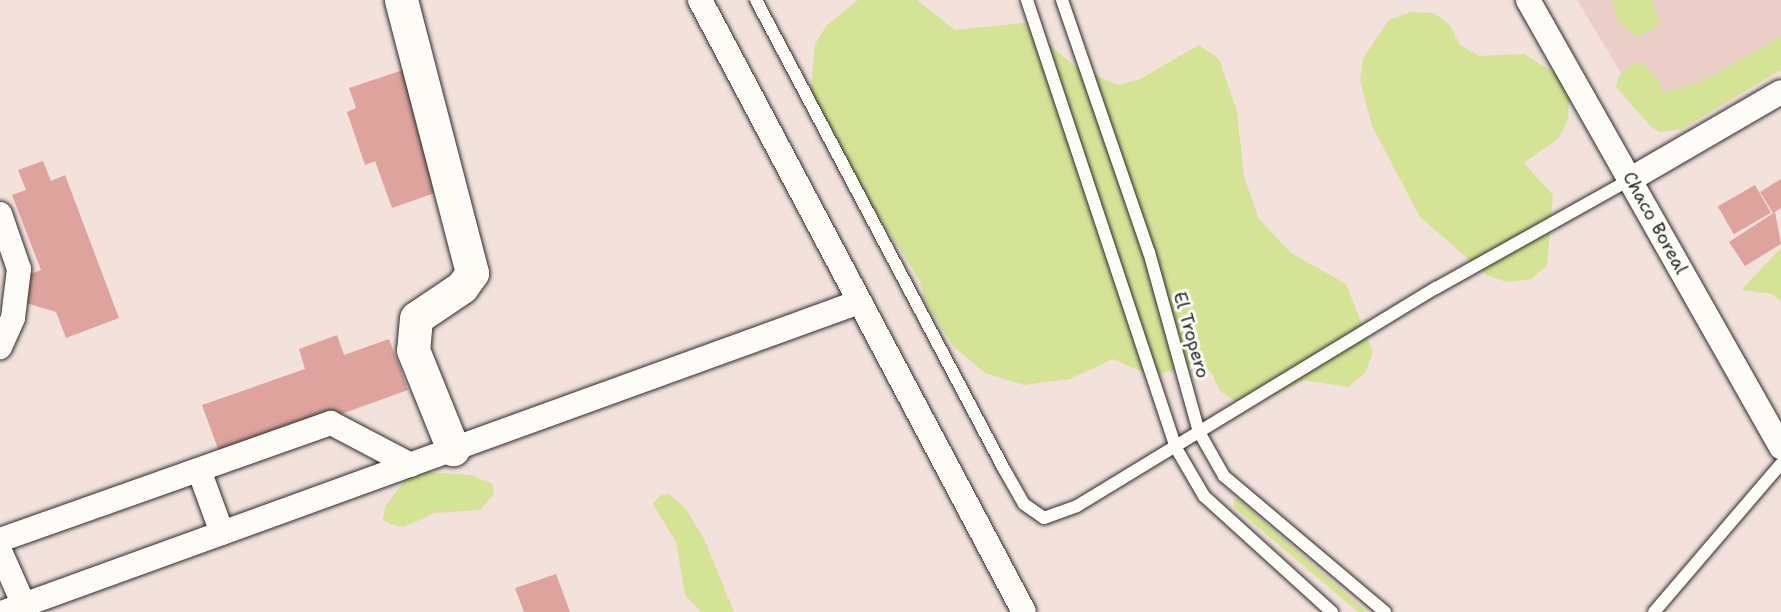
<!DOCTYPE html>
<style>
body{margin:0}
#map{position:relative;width:1781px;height:612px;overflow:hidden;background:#f3e1dc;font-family:"Shantell Sans",sans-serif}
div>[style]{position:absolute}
.built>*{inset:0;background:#eccec9}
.green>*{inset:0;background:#d5e397}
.building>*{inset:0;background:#dda39c;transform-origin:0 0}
.roads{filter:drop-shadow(0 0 2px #2b2b2b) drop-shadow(0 0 2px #2b2b2b)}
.lane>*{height:12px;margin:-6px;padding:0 6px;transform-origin:6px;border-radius:6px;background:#fdfcf7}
.street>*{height:24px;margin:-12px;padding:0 12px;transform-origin:12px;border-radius:12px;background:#fdfcf7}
.secondary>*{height:33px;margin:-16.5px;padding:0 16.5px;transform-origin:16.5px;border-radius:16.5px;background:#fdfcf7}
span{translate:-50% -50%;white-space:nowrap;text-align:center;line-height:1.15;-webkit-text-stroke:6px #fdfcf7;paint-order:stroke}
.street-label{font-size:18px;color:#2b2b2b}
</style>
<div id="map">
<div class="built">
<div style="clip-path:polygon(1577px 0,1781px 0,1781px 39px,1648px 118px)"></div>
</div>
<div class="green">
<div style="clip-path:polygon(858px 0,917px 0,955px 30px,1024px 23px,1077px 68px,1119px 85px,1140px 79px,1199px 45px,1219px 59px,1237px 111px,1244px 177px,1259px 219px,1291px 253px,1346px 284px,1373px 352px,1365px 373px,1348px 387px,1304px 380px,1264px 400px,1240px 404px,1220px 391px,1211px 372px,1193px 364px,1152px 376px,1113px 359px,1070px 379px,1024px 385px,985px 373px,953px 346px,926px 303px,919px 279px,809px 108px,815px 44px,827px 25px)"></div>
<div style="clip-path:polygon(1612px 0,1652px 0,1659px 20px,1654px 29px,1636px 37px,1618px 21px)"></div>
<div style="clip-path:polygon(1411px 12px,1434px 13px,1450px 25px,1460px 45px,1479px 56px,1524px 54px,1559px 76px,1569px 99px,1568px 119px,1559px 138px,1524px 163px,1553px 195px,1547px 266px,1531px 279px,1507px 282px,1488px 276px,1420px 217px,1372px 126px,1360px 81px,1363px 58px,1389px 20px)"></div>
<div style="clip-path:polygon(1781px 37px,1781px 70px,1682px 129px,1660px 132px,1651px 127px,1616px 87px,1618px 77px,1633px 63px,1644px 64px,1660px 81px,1662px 93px,1700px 82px)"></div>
<div style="clip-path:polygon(1781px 248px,1781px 301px,1772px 294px,1741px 290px)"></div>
<div style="clip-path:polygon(412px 471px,471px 475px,492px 484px,494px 494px,480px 510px,434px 513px,404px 527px,393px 525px,383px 520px,385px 507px)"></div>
<div style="clip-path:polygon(669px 494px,686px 509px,705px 541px,734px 612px,701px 612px,685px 595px,676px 542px,653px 504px,659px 496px)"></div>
<div style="clip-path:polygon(1234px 499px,1238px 499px,1367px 612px,1358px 612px,1234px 507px)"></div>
</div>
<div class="building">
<div style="clip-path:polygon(403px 70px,446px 189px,392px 208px,375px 161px,365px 165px,347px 112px,356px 108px,349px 88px)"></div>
<div style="clip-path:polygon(43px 161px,51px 181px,65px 175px,119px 318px,66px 338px,56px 312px,19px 301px,22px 277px,41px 270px,12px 195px,26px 190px,18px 170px)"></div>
<div style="clip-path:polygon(1781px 179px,1781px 208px,1773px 213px,1760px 192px)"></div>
<div style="left:1755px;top:185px;width:32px;height:43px;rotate:60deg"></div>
<div style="clip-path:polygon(1775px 212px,1781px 244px,1745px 266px,1729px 242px)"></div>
<div style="clip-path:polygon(337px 335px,344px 355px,389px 339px,408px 390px,221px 457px,202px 405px,305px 369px,299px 349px)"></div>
<div style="clip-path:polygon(556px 574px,570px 612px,524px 612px,515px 588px)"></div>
</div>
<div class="roads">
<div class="lane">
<div style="left:756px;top:0;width:531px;rotate:62.13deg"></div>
<div style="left:1004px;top:469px;width:40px;rotate:60.3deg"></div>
<div style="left:1024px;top:504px;width:24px;rotate:35deg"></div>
<div style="left:1044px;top:518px;width:35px;rotate:-20deg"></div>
<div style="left:1077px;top:506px;width:420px;rotate:-31.3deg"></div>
<div style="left:1436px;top:288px;width:223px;rotate:-29.2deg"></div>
<div style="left:1027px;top:0;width:472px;rotate:71.6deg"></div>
<div style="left:1176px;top:448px;width:56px;rotate:59.7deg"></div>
<div style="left:1204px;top:496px;width:173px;rotate:42.2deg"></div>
<div style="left:1062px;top:0;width:267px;rotate:71deg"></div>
<div style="left:1149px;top:252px;width:187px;rotate:74.5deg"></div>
<div style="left:1199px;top:432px;width:51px;rotate:60.4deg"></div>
<div style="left:1224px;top:476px;width:211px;rotate:40.2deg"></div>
<div style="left:1654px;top:612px;width:195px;rotate:-49.4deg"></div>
</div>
<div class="street">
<div style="left:700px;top:0;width:692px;rotate:62.1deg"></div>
<div style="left:1528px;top:0;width:514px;rotate:60.49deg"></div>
<div style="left:1631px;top:179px;width:173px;rotate:-30.1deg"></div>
<div style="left:0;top:214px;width:58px;rotate:70.9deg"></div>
<div style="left:19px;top:269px;width:49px;rotate:97deg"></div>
<div style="left:13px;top:318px;width:32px;rotate:114deg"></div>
<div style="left:199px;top:470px;width:67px;rotate:69.9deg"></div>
<div style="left:0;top:540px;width:351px;rotate:-19.5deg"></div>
<div style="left:331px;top:423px;width:90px;rotate:27.7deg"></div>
<div style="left:0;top:551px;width:67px;rotate:66.1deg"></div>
<div style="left:4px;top:612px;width:909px;rotate:-19.93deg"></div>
</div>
<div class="secondary">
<div style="left:401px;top:0;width:282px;rotate:75.4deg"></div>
<div style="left:472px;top:273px;width:17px;rotate:126deg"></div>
<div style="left:462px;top:287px;width:55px;rotate:146deg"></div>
<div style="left:416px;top:318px;width:32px;rotate:95deg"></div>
<div style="left:413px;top:350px;width:107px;rotate:68deg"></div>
</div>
</div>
<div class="street-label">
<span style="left:1655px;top:223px;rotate:61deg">Chaco Boreal</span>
<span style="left:1191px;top:335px;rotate:74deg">El Tropero</span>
</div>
</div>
